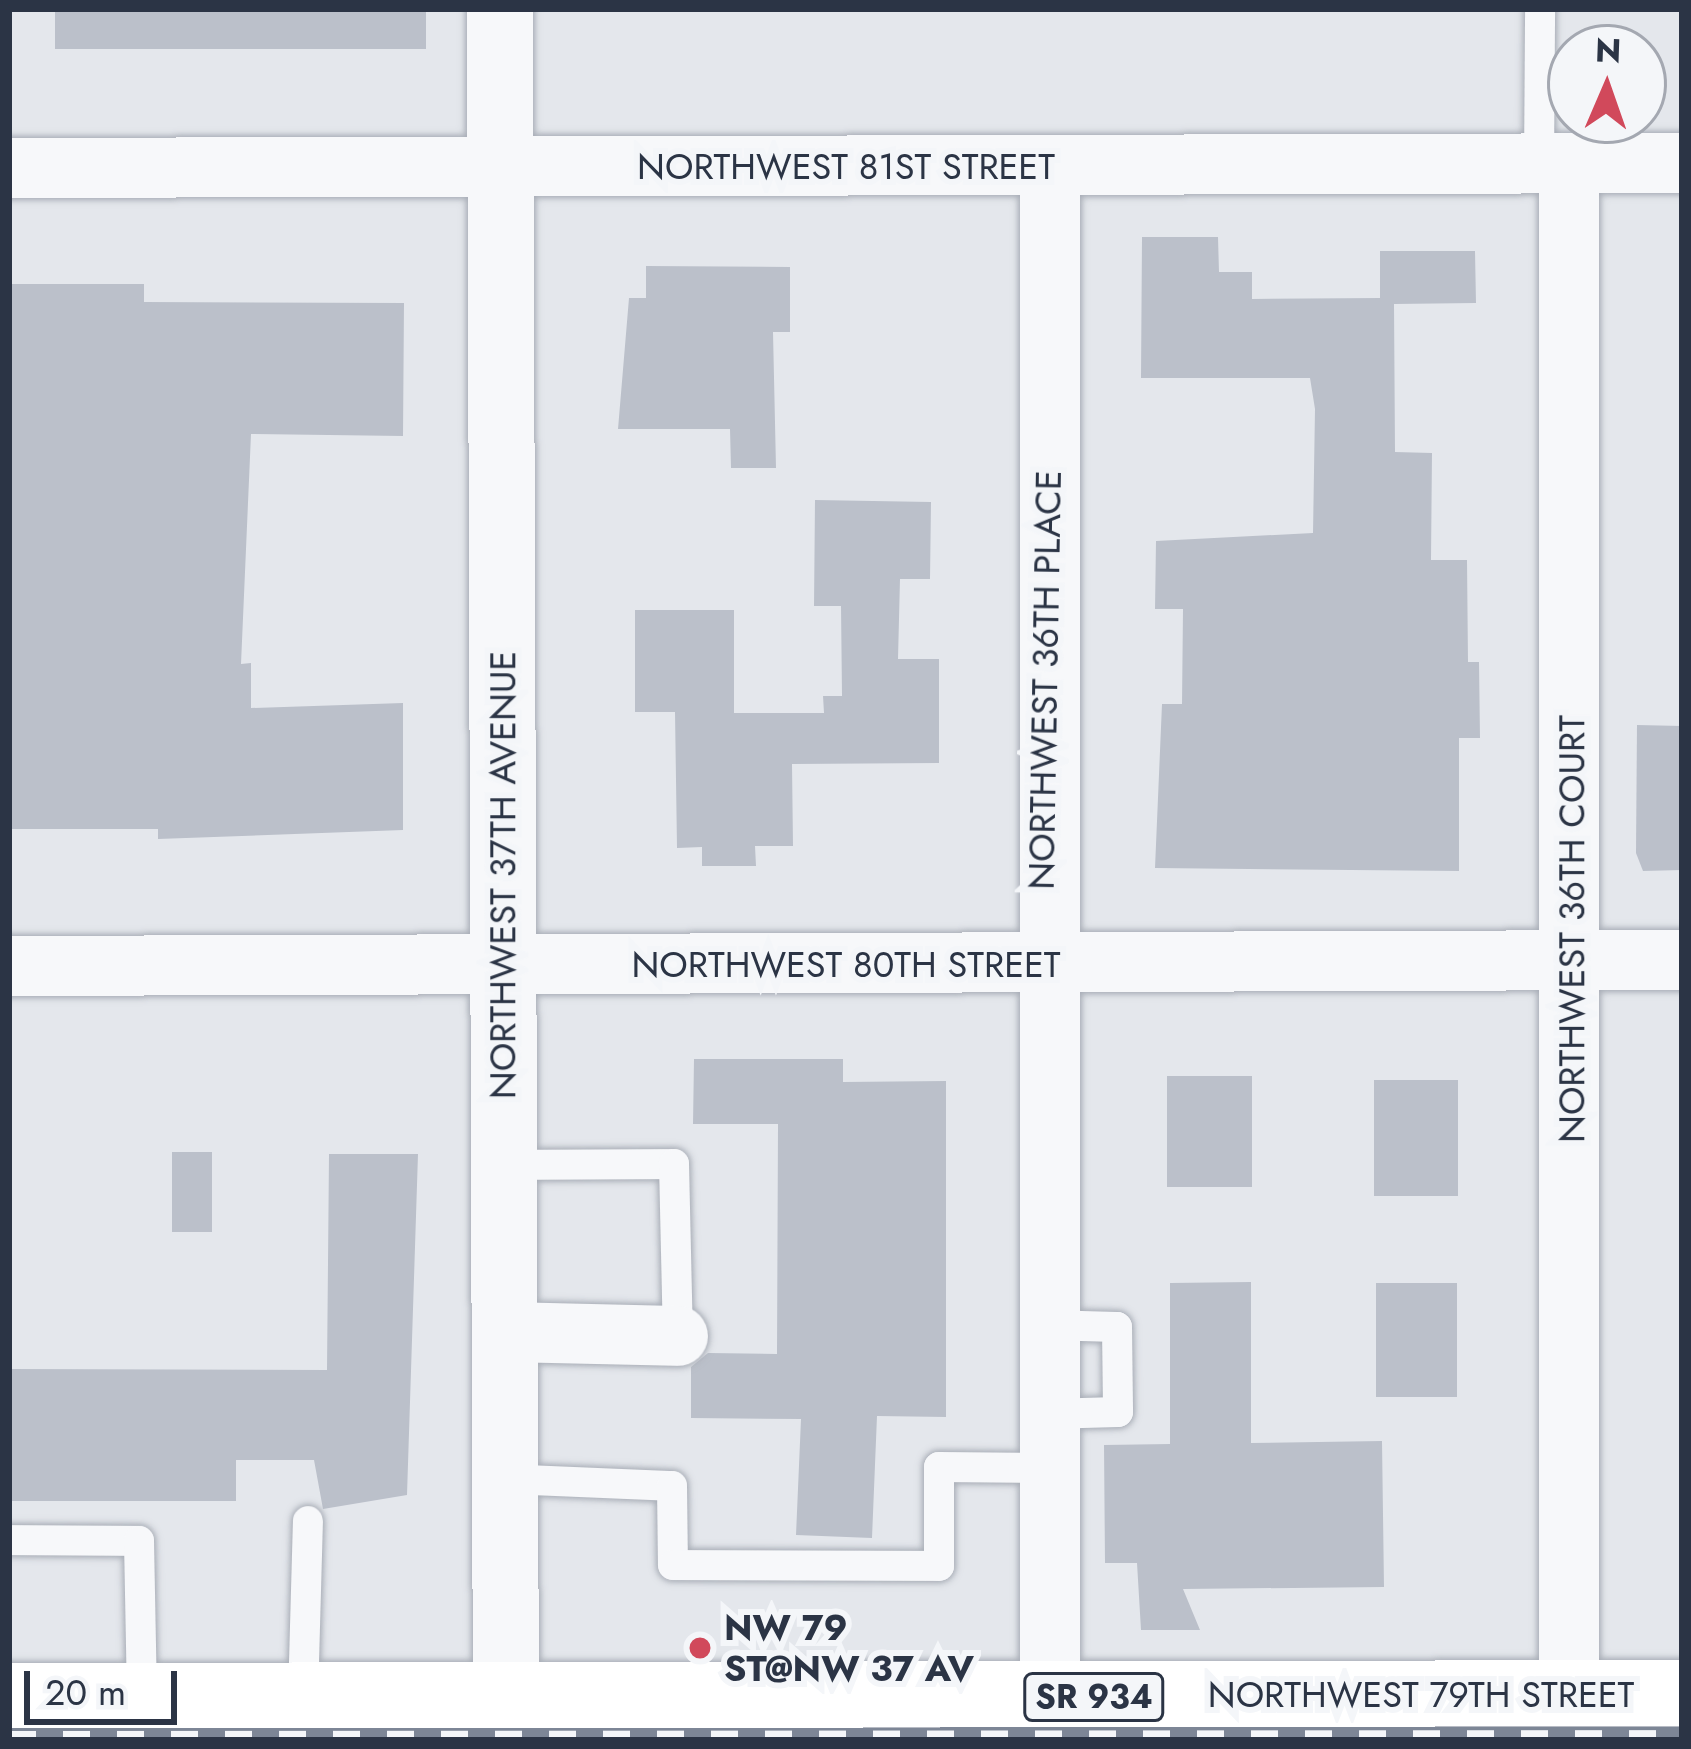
<!DOCTYPE html>
<style>
body{margin:0}
#map{position:relative;width:1691px;height:1749px;overflow:hidden;background:#e4e7ec;font-family:Jost,sans-serif}
div>[style]{position:absolute}
.building>*{inset:0;background:#bbc0ca;transform-origin:0 0}
.roads{filter:drop-shadow(0 0 3px #a9aeb7) drop-shadow(0 0 3px #a9aeb7)}
.service>*{height:30px;margin:-15px;padding:0 15px;transform-origin:15px;border-radius:15px;background:#f7f8fa}
.minor>*{height:60px;margin:-30px;padding:0 30px;transform-origin:30px;border-radius:30px;background:#f7f8fa}
.tertiary>*{height:66px;margin:-33px;padding:0 33px;transform-origin:33px;border-radius:33px;background:#f7f8fa}
.primary>*{height:66px;margin:-33px;padding:0 33px;transform-origin:33px;border-radius:33px;background:#fff}
.rail>*{height:14px;margin-top:-7px;transform-origin:0;background:repeating-linear-gradient(90deg,#f4f6f9 0 27px,#7d8696 0 54px);box-sizing:border-box;border-block:3px solid #7d8696}
.dots>*{width:33px;height:33px;translate:-50% -50%;box-sizing:border-box;border:6px solid #f4f6f9;border-radius:50%}
span{translate:-50% -50%;white-space:nowrap;text-align:center;line-height:1.15;-webkit-text-stroke:12px #f4f6f9;paint-order:stroke}
.shield-label span{padding:3px 9px;background:#f4f6f9;border:3px solid;border-radius:9px;-webkit-text-stroke-width:0}
.shield-label{font-size:33px;color:#2b3445;font-weight:700}
.street-label{font-size:36px;color:#2b3445}
.poi-label{font-size:36px;color:#2b3445;font-weight:700}
.left{translate:0 -50%;text-align:left}
.frame{position:absolute;inset:0;border:12px solid #2b3445;pointer-events:none}
.north{position:absolute;left:1547px;top:24px;width:120px;height:120px;box-sizing:border-box;background:#f4f6f9;border:3px solid #a4a8b1;border-radius:50%;rotate:2deg;font-size:33px;font-weight:700;line-height:48px;text-align:center;color:#2b3445}
.north::after{content:'';display:block;margin:auto;width:42px;height:54px;background:#d1495b;clip-path:polygon(50% 0,100% 100%,50% 72%,0 100%)}
.scale{position:absolute;left:24px;top:1671px;width:153px;height:54px;box-sizing:border-box;border:6px solid #2b3445;border-top:0;padding-left:15px;font-size:36px;line-height:42px;white-space:nowrap;color:#2b3445;-webkit-text-stroke:9px #f4f6f9;paint-order:stroke}
</style>
<div id="map">
<div class="building">
<div style="left:55px;top:9px;width:371px;height:40px"></div>
<div style="clip-path:polygon(1142px 237px,1218px 237px,1219px 272px,1252px 272px,1252px 299px,1380px 298px,1380px 251px,1475px 251px,1476px 303px,1394px 304px,1395px 452px,1432px 453px,1431px 560px,1467px 560px,1468px 662px,1479px 662px,1480px 738px,1459px 738px,1459px 871px,1155px 868px,1162px 704px,1182px 704px,1183px 609px,1155px 609px,1156px 541px,1313px 533px,1315px 409px,1310px 378px,1141px 378px)"></div>
<div style="clip-path:polygon(646px 266px,790px 267px,790px 332px,773px 332px,776px 468px,731px 468px,730px 429px,618px 429px,629px 298px,646px 298px)"></div>
<div style="clip-path:polygon(9px 284px,144px 284px,144px 302px,404px 303px,403px 436px,251px 434px,241px 664px,251px 663px,251px 708px,403px 703px,403px 830px,158px 839px,158px 829px,9px 829px)"></div>
<div style="clip-path:polygon(815px 500px,931px 502px,930px 579px,900px 579px,898px 659px,939px 659px,939px 763px,792px 764px,793px 846px,755px 846px,756px 866px,702px 866px,702px 847px,677px 848px,675px 712px,635px 712px,635px 610px,734px 610px,734px 713px,824px 713px,823px 696px,842px 696px,841px 606px,814px 606px)"></div>
<div style="clip-path:polygon(1637px 725px,1682px 726px,1682px 870px,1643px 871px,1636px 853px)"></div>
<div style="clip-path:polygon(694px 1059px,843px 1059px,843px 1082px,946px 1081px,946px 1417px,877px 1416px,872px 1538px,796px 1535px,801px 1419px,691px 1418px,691px 1367px,708px 1353px,777px 1354px,778px 1124px,693px 1124px)"></div>
<div style="left:1167px;top:1076px;width:85px;height:111px"></div>
<div style="left:1458px;top:1080px;width:116px;height:84px;rotate:90deg"></div>
<div style="left:172px;top:1152px;width:40px;height:80px"></div>
<div style="clip-path:polygon(329px 1154px,418px 1154px,407px 1495px,323px 1509px,314px 1460px,236px 1460px,236px 1501px,9px 1501px,9px 1369px,327px 1370px)"></div>
<div style="clip-path:polygon(1251px 1282px,1251px 1443px,1382px 1441px,1384px 1587px,1183px 1589px,1200px 1630px,1141px 1630px,1137px 1563px,1105px 1563px,1104px 1445px,1170px 1444px,1170px 1283px)"></div>
<div style="left:1376px;top:1283px;width:81px;height:114px"></div>
</div>
<div class="roads">
<div class="service">
<div style="left:1539px;top:165px;width:156px;rotate:-89.6deg"></div>
<div style="left:503px;top:1165px;width:171px;rotate:-0.3deg"></div>
<div style="left:674px;top:1164px;width:172px;rotate:88.7deg"></div>
<div style="left:1046px;top:1325px;width:71px;rotate:1.6deg"></div>
<div style="left:1117px;top:1327px;width:85px;rotate:89.3deg"></div>
<div style="left:1118px;top:1412px;width:71px;rotate:178.4deg"></div>
<div style="left:505px;top:1479px;width:167px;rotate:2.4deg"></div>
<div style="left:672px;top:1486px;width:79px;rotate:89.3deg"></div>
<div style="left:673px;top:1565px;width:266px;rotate:0.2deg"></div>
<div style="left:939px;top:1566px;width:99px;rotate:-90deg"></div>
<div style="left:939px;top:1467px;width:108px;rotate:0.5deg"></div>
<div style="left:9px;top:1540px;width:130px;rotate:0.4deg"></div>
<div style="left:139px;top:1541px;width:156px;rotate:88.9deg"></div>
<div style="left:303px;top:1698px;width:177px;rotate:-88.4deg"></div>
</div>
<div class="minor">
<div style="left:1050px;top:167px;width:1531px;rotate:90deg"></div>
<div style="left:9px;top:168px;width:1673px;rotate:-0.17deg"></div>
<div style="left:9px;top:966px;width:1673px;rotate:-0.21deg"></div>
<div style="left:504px;top:1332px;width:174px;rotate:1.3deg"></div>
<div style="left:1569px;top:1693px;width:1528px;rotate:-90deg"></div>
</div>
<div class="tertiary">
<div style="left:500px;top:9px;width:1731px;rotate:89.8deg"></div>
</div>
<div class="primary">
<div style="left:9px;top:1696px;width:1673px;rotate:-0.1deg"></div>
</div>
</div>
<div class="rail">
<div style="left:9px;top:1735px;width:1673px;rotate:-0.03deg"></div>
</div>
<div class="dots">
<div style="left:700px;top:1648px;background:#d1495b"></div>
</div>
<div class="shield-label">
<span style="left:1094px;top:1697px">SR 934</span>
</div>
<div class="street-label">
<span style="left:846px;top:167px">NORTHWEST 81ST STREET</span>
<span style="left:1045px;top:680px;rotate:-89deg">NORTHWEST 36TH PLACE</span>
<span style="left:503px;top:875px;rotate:-90deg">NORTHWEST 37TH AVENUE</span>
<span style="left:1572px;top:929px;rotate:-90deg">NORTHWEST 36TH COURT</span>
<span style="left:846px;top:965px">NORTHWEST 80TH STREET</span>
<span style="left:1421px;top:1695px">NORTHWEST 79TH STREET</span>
</div>
<div class="poi-label">
<span class="left" style="left:724px;top:1648px">NW 79<br>ST@NW 37 AV</span>
</div>
<div class="frame"></div>
<div class="north">N</div>
<div class="scale">20 m</div>
</div>
